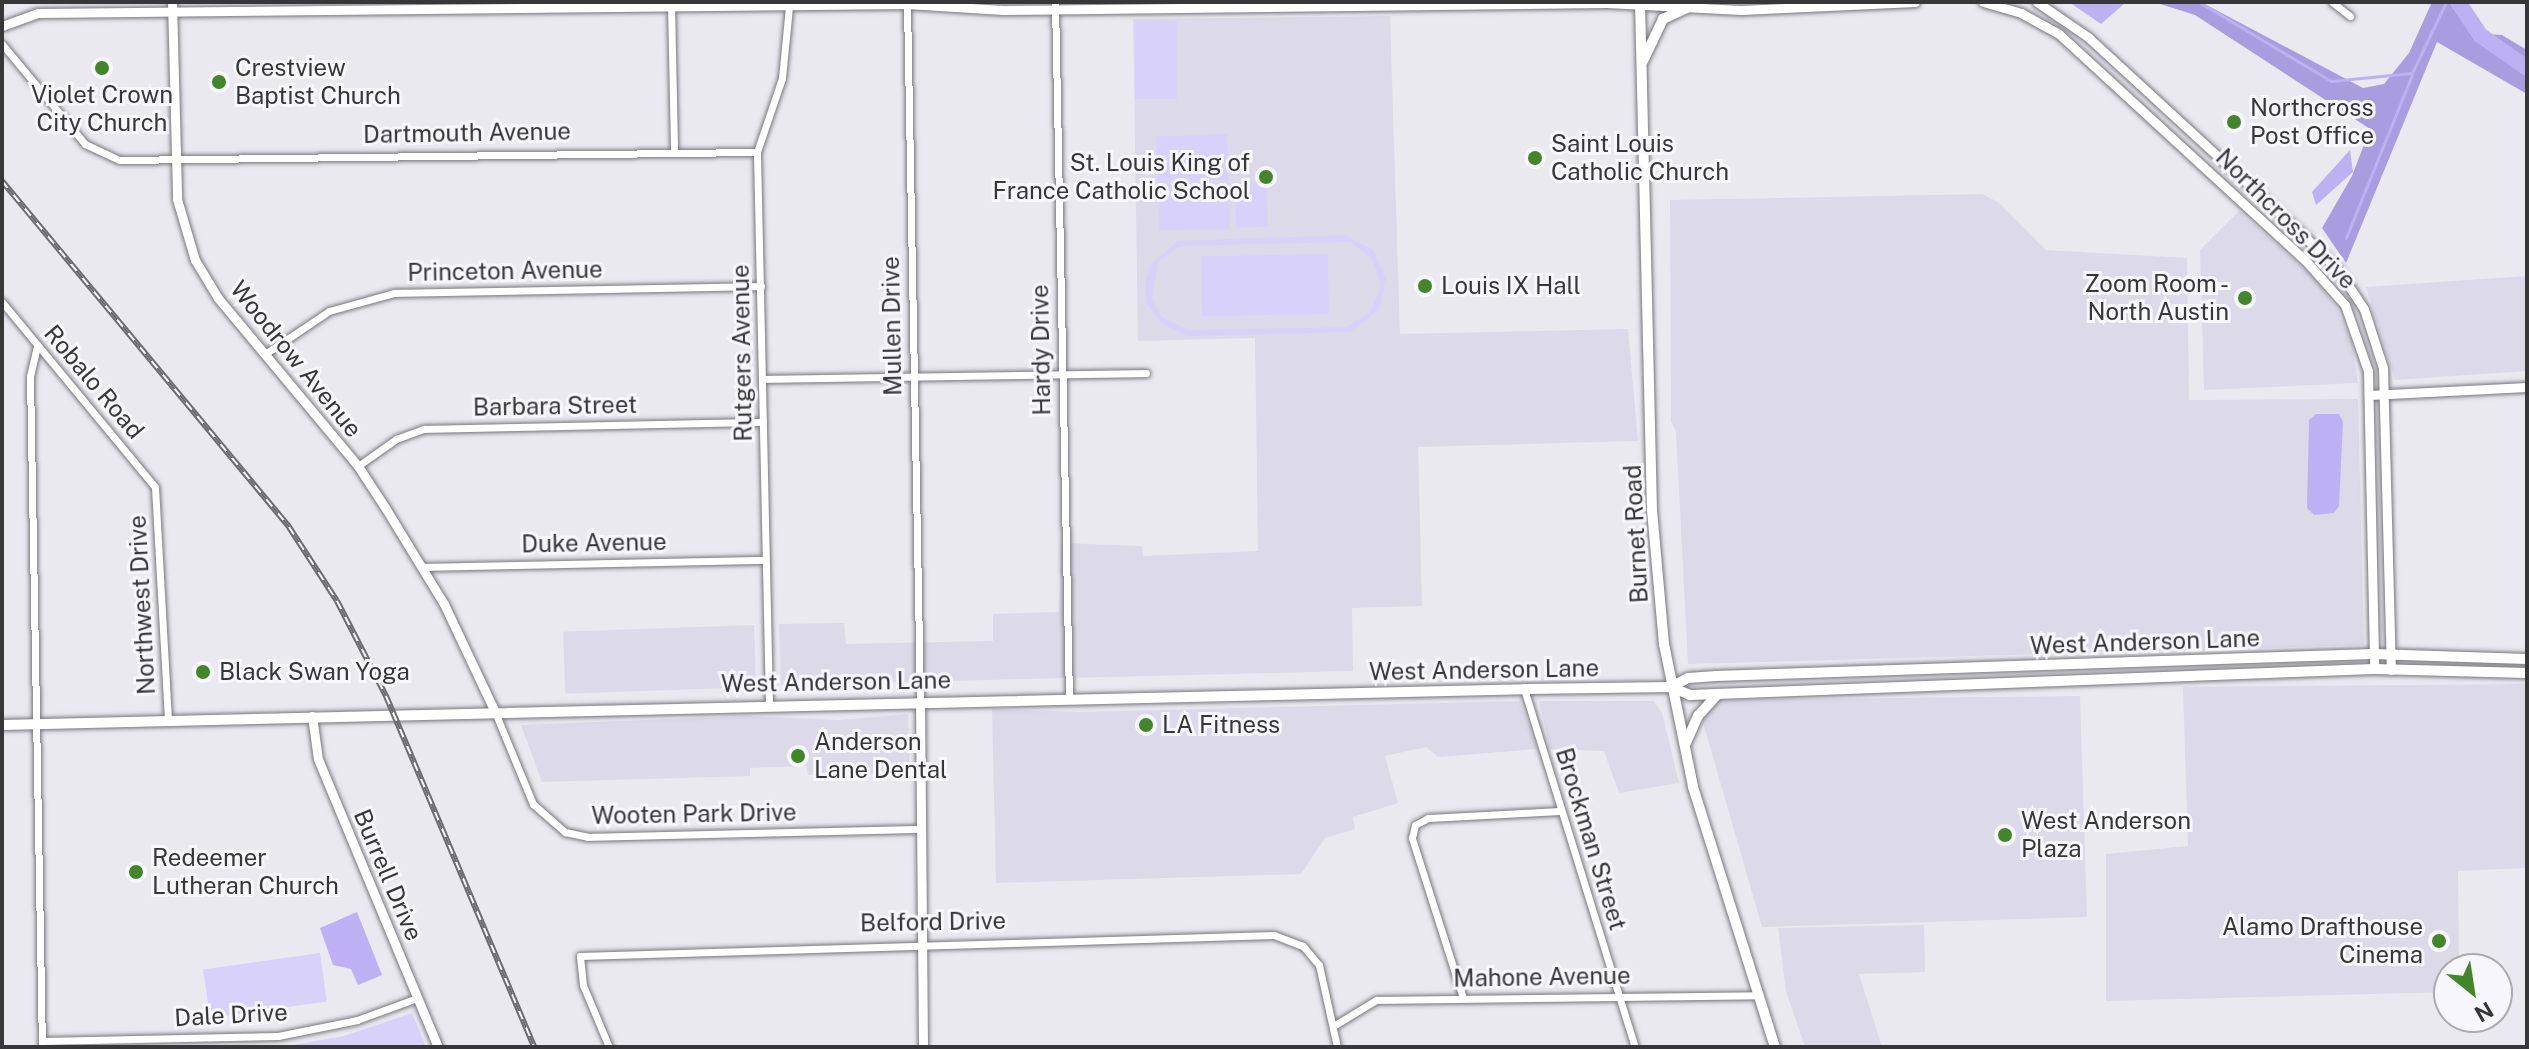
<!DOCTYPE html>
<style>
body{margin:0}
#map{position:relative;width:2529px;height:1049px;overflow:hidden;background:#eae9f0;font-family:"Public Sans",sans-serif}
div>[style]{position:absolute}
.built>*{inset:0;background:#dcdae8;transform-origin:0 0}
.green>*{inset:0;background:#d8d2fa;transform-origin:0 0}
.forest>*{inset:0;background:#a99ddf}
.water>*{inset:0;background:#bdb1f4}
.stream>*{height:3px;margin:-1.5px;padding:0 1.5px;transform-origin:1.5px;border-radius:1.5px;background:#bdb1f4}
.river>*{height:16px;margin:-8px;padding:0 8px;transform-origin:8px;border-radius:8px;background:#bdb1f4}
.roads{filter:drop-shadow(0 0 2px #78777d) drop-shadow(0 0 2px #78777d)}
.minor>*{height:7px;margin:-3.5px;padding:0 3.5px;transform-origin:3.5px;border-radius:3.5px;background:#fff}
.tertiary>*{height:9px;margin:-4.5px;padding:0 4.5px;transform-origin:4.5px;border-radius:4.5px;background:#fff}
.secondary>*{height:10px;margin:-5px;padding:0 5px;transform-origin:5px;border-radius:5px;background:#fff}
.rail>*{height:6px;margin-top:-3px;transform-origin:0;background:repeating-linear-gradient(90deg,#f7f6fd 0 9px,#6c6b70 0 18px);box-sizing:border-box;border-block:2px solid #6c6b70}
.dots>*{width:22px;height:22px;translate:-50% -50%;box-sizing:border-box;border:4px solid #f7f6fd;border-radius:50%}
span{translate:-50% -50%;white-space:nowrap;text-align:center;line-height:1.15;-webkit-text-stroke:6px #f7f6fd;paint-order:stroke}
.poi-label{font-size:24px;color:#37373a}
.left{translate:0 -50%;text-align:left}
.right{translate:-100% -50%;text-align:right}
.street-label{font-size:24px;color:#37373a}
.frame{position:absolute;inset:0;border:4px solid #37373a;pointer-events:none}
.north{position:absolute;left:2433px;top:953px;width:80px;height:80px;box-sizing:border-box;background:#f7f6fd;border:2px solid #aaaaaf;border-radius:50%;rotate:150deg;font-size:22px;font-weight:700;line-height:32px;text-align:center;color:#37373a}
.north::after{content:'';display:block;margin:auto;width:28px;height:36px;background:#42862a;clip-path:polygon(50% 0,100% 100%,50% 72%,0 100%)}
</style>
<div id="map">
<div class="built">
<div style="clip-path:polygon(1390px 16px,1400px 334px,1628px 329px,1638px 441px,1418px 447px,1422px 606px,1352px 608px,1353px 671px,781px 685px,779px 624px,844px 623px,846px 644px,993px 641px,993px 614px,1059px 612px,1061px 543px,1142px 546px,1143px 556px,1258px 551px,1255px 338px,1138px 341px,1133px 19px)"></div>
<div style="clip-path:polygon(1982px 194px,1998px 202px,2046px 250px,2187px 258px,2189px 400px,2358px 399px,2364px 645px,1688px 664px,1676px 432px,1671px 421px,1670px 200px)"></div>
<div style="clip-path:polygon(2239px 211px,2312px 276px,2336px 307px,2352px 343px,2358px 383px,2204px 390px,2200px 250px)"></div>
<div style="clip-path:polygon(2527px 276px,2527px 371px,2395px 380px,2366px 287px)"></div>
<div style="left:754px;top:625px;width:62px;height:191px;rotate:88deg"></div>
<div style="clip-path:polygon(2527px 684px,2527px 868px,2458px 871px,2459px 969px,2449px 969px,2449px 992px,2106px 1001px,2106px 854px,2188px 846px,2183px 687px)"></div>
<div style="clip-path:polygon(2080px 696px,2087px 917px,1762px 927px,1702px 719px,1718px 700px)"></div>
<div style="clip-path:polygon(1520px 701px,1537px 749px,1438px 757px,1426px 747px,1385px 756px,1398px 803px,1353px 817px,1355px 829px,1325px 838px,1301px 874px,996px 883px,992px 709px,1080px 712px)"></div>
<div style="clip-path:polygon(1539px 701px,1654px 701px,1662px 713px,1679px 783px,1619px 793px,1604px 751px,1550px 749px)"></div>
<div style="clip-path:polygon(908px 714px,910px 774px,808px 775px,807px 766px,750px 768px,750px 776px,542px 782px,521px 725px,746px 716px,839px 720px)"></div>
<div style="clip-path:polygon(1924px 925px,1925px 972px,1859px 974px,1882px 1047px,1805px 1047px,1786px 991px,1778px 928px)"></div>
</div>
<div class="green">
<div style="left:1135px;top:21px;width:42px;height:78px"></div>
<div style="left:1227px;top:134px;width:46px;height:71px;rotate:88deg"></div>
<div style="left:1267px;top:182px;width:45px;height:32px;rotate:89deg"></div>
<div style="left:1229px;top:183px;width:46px;height:71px;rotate:89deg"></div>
<div style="clip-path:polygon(evenodd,1345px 235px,1373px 250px,1386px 278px,1379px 310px,1350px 332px,1189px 336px,1162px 324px,1147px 304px,1145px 283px,1150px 265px,1177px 241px,1345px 235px,1350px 242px,1372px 259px,1381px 285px,1370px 312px,1347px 327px,1189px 330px,1162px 317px,1152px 299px,1158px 262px,1180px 246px,1350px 242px)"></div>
<div style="left:1328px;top:254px;width:60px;height:127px;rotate:89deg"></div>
<div style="left:320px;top:953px;width:49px;height:118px;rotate:82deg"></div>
<div style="clip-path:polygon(412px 1013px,426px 1047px,281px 1047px,344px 1036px)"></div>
</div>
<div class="forest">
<div style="clip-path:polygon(2154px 2px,2201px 2px,2363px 88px,2384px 84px,2409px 53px,2432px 2px,2463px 2px,2483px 34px,2502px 35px,2527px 50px,2527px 94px,2437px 42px,2346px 263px,2322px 228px,2352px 176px,2370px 129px,2195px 15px)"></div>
</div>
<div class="water">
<div style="clip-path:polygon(2069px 2px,2124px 2px,2125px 3px,2101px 24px)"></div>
<div style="clip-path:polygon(2350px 150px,2353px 172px,2316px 205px,2312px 192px)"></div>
<div style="clip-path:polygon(2316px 414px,2339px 414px,2343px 422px,2339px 506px,2334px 513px,2314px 515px,2307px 508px,2309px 420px)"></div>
<div style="clip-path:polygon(357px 912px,382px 975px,358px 985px,351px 969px,333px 965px,320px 928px)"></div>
</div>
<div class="stream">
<div style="left:2199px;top:2px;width:154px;rotate:30.9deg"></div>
<div style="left:2331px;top:81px;width:81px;rotate:-5.6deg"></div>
<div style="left:2412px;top:73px;width:79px;rotate:-64.4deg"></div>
<div style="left:2346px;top:238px;width:176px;rotate:-68deg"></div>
</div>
<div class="river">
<div style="left:2458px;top:2px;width:40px;rotate:56deg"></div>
<div style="left:2480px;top:35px;width:57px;rotate:35.1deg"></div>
</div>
<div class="roads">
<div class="minor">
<div style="left:1055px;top:2px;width:695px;rotate:88.85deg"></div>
<div style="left:2332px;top:2px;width:23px;rotate:38deg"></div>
<div style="left:671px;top:4px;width:145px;rotate:88.8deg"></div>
<div style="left:907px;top:4px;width:697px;rotate:88.93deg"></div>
<div style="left:2px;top:44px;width:130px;rotate:50.3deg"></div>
<div style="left:85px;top:144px;width:38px;rotate:25deg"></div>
<div style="left:120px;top:160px;width:637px;rotate:-0.72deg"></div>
<div style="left:2px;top:302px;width:240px;rotate:50.4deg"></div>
<div style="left:155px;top:487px;width:233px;rotate:86.8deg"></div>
<div style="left:37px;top:346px;width:31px;rotate:103deg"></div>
<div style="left:30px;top:376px;width:671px;rotate:88.98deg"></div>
<div style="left:265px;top:354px;width:77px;rotate:-33.9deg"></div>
<div style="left:329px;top:311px;width:67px;rotate:-15.5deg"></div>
<div style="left:394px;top:293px;width:367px;rotate:-1.1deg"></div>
<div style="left:763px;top:379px;width:383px;rotate:-0.9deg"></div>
<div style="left:358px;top:466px;width:47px;rotate:-35.4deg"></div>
<div style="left:396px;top:439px;width:30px;rotate:-20deg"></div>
<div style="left:424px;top:429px;width:339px;rotate:-1.2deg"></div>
<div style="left:423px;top:567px;width:342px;rotate:-1.2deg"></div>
<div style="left:1524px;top:689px;width:375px;rotate:72.8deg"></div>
<div style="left:769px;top:704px;width:552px;rotate:-91.25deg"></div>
<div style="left:757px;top:152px;width:78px;rotate:-71.3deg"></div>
<div style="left:782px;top:78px;width:72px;rotate:-84.4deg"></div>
<div style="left:495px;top:712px;width:100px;rotate:67.6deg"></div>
<div style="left:533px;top:804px;width:43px;rotate:41.2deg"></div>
<div style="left:565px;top:832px;width:24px;rotate:12deg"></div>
<div style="left:588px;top:837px;width:333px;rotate:-1.4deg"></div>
<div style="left:1463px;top:998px;width:168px;rotate:-107.7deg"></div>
<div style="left:1412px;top:838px;width:13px;rotate:-77deg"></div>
<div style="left:1415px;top:825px;width:15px;rotate:-28deg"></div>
<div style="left:1428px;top:818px;width:133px;rotate:-3deg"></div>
<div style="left:1335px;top:1025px;width:48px;rotate:-31.4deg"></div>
<div style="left:1376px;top:1000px;width:382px;rotate:-0.7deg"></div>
<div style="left:42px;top:1041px;width:236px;rotate:-1.2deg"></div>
<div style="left:278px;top:1036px;width:81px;rotate:-11.4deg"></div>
<div style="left:357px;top:1020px;width:64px;rotate:-20.1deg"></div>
<div style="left:609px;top:1047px;width:67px;rotate:-112.8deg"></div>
<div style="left:583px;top:985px;width:29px;rotate:-96deg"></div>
<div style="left:580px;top:956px;width:694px;rotate:-1.73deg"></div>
<div style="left:1274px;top:935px;width:31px;rotate:21deg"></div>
<div style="left:1303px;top:946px;width:25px;rotate:50deg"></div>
<div style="left:1319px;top:965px;width:84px;rotate:77.6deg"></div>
</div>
<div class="tertiary">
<div style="left:172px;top:2px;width:197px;rotate:88.5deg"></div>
<div style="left:177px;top:199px;width:64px;rotate:73.6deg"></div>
<div style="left:195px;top:260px;width:44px;rotate:58.8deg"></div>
<div style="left:218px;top:298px;width:219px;rotate:50.2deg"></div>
<div style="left:358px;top:466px;width:51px;rotate:56.9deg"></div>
<div style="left:386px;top:509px;width:111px;rotate:58.6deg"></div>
<div style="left:444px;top:604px;width:117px;rotate:64.7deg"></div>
<div style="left:1983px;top:2px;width:40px;rotate:16deg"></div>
<div style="left:2021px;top:13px;width:43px;rotate:28.9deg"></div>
<div style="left:2059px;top:34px;width:334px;rotate:42.6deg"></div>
<div style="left:2305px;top:260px;width:60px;rotate:48.4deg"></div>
<div style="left:2345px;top:305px;width:70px;rotate:70.8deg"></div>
<div style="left:2368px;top:371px;width:298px;rotate:88.8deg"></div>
<div style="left:2037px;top:2px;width:62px;rotate:34.5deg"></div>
<div style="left:2088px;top:37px;width:287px;rotate:42.6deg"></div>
<div style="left:2299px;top:231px;width:57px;rotate:45deg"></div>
<div style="left:2339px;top:271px;width:45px;rotate:56.7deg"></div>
<div style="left:2364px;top:309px;width:62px;rotate:72.1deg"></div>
<div style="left:2383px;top:368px;width:302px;rotate:88.5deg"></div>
<div style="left:2px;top:26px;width:38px;rotate:-20deg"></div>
<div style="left:38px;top:13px;width:869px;rotate:-0.59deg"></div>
<div style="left:907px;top:4px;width:96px;rotate:3.6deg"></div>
<div style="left:1003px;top:10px;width:604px;rotate:-0.66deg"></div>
<div style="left:1607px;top:3px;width:134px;rotate:3deg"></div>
<div style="left:1741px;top:10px;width:174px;rotate:-2.6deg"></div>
<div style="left:2369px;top:395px;width:158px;rotate:-2.9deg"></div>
<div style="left:920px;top:701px;width:346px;rotate:89.5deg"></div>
<div style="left:312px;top:716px;width:43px;rotate:82.1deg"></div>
<div style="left:318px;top:759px;width:312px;rotate:67.4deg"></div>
</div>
<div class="secondary">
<div style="left:1640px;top:2px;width:508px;rotate:88.65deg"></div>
<div style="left:1652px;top:510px;width:135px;rotate:84.9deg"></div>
<div style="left:1664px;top:644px;width:146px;rotate:78.5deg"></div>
<div style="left:1693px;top:787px;width:273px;rotate:72.5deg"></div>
<div style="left:1643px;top:61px;width:47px;rotate:-64.5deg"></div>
<div style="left:1663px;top:19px;width:26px;rotate:-25deg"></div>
<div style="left:1671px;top:687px;width:19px;rotate:-28deg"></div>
<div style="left:1688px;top:678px;width:28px;rotate:-4deg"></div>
<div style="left:1716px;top:676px;width:657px;rotate:-1.92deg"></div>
<div style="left:2373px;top:654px;width:154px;rotate:1.9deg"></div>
<div style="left:2px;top:725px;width:1522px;rotate:-1.35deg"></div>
<div style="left:1524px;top:689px;width:147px;rotate:-0.8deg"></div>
<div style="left:1671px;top:687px;width:21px;rotate:23deg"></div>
<div style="left:1690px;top:695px;width:684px;rotate:-2.18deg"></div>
<div style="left:2374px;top:669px;width:153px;rotate:1.5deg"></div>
<div style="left:1685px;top:745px;width:32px;rotate:-66deg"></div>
<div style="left:1698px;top:716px;width:30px;rotate:-48deg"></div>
</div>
</div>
<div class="rail">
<div style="left:2px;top:181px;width:450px;rotate:50.3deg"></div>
<div style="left:289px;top:527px;width:88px;rotate:57deg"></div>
<div style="left:337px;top:601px;width:107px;rotate:62.7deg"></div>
<div style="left:386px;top:696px;width:381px;rotate:67.1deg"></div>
</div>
<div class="dots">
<div style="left:102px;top:68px;background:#42862a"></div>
<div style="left:219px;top:82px;background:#42862a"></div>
<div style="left:2234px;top:122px;background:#42862a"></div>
<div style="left:1535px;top:158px;background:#42862a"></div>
<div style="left:1266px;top:177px;background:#42862a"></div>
<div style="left:1425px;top:286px;background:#42862a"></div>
<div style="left:2245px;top:298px;background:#42862a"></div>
<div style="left:203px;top:672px;background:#42862a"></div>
<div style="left:1146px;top:725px;background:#42862a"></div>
<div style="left:798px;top:756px;background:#42862a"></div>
<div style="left:2005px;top:835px;background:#42862a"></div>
<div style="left:136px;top:872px;background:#42862a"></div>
<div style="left:2439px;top:941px;background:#42862a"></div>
</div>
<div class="poi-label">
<span class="left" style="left:235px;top:82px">Crestview<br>Baptist Church</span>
<span style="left:102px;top:109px">Violet Crown<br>City Church</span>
<span class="left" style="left:2250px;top:122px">Northcross<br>Post Office</span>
<span class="left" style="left:1551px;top:158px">Saint Louis<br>Catholic Church</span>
<span class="right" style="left:1250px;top:177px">St. Louis King of<br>France Catholic School</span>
<span class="right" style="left:2229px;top:298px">Zoom Room -<br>North Austin</span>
<span class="left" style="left:1441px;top:286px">Louis IX Hall</span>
<span class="left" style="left:219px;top:672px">Black Swan Yoga</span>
<span class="left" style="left:1162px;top:725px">LA Fitness</span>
<span class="left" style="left:814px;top:756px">Anderson<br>Lane Dental</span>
<span class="left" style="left:2021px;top:835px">West Anderson<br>Plaza</span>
<span class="left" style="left:152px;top:872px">Redeemer<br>Lutheran Church</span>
<span class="right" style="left:2423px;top:941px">Alamo Drafthouse<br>Cinema</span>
</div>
<div class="street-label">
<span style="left:467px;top:133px;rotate:-1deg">Dartmouth Avenue</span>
<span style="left:2286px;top:219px;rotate:45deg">Northcross Drive</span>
<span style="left:505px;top:271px;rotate:-1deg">Princeton Avenue</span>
<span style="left:892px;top:326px;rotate:-91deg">Mullen Drive</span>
<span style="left:1041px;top:350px;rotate:-91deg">Hardy Drive</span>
<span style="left:742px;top:353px;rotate:-91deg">Rutgers Avenue</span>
<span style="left:296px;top:359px;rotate:51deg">Woodrow Avenue</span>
<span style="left:94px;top:382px;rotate:50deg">Robalo Road</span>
<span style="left:555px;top:406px;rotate:-1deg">Barbara Street</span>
<span style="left:1636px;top:534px;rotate:-93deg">Burnet Road</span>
<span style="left:594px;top:543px;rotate:-1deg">Duke Avenue</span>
<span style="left:142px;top:605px;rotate:-93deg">Northwest Drive</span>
<span style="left:2145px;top:642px;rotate:-2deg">West Anderson Lane</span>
<span style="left:1484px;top:670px;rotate:-1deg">West Anderson Lane</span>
<span style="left:836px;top:682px;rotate:-1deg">West Anderson Lane</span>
<span style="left:694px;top:814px;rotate:-1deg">Wooten Park Drive</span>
<span style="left:1591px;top:839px;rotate:73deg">Brockman Street</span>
<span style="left:388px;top:875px;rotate:67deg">Burrell Drive</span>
<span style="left:933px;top:922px;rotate:-1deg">Belford Drive</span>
<span style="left:1542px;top:977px;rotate:-1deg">Mahone Avenue</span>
<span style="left:231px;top:1015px;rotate:-3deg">Dale Drive</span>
</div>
<div class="frame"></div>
<div class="north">N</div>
</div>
